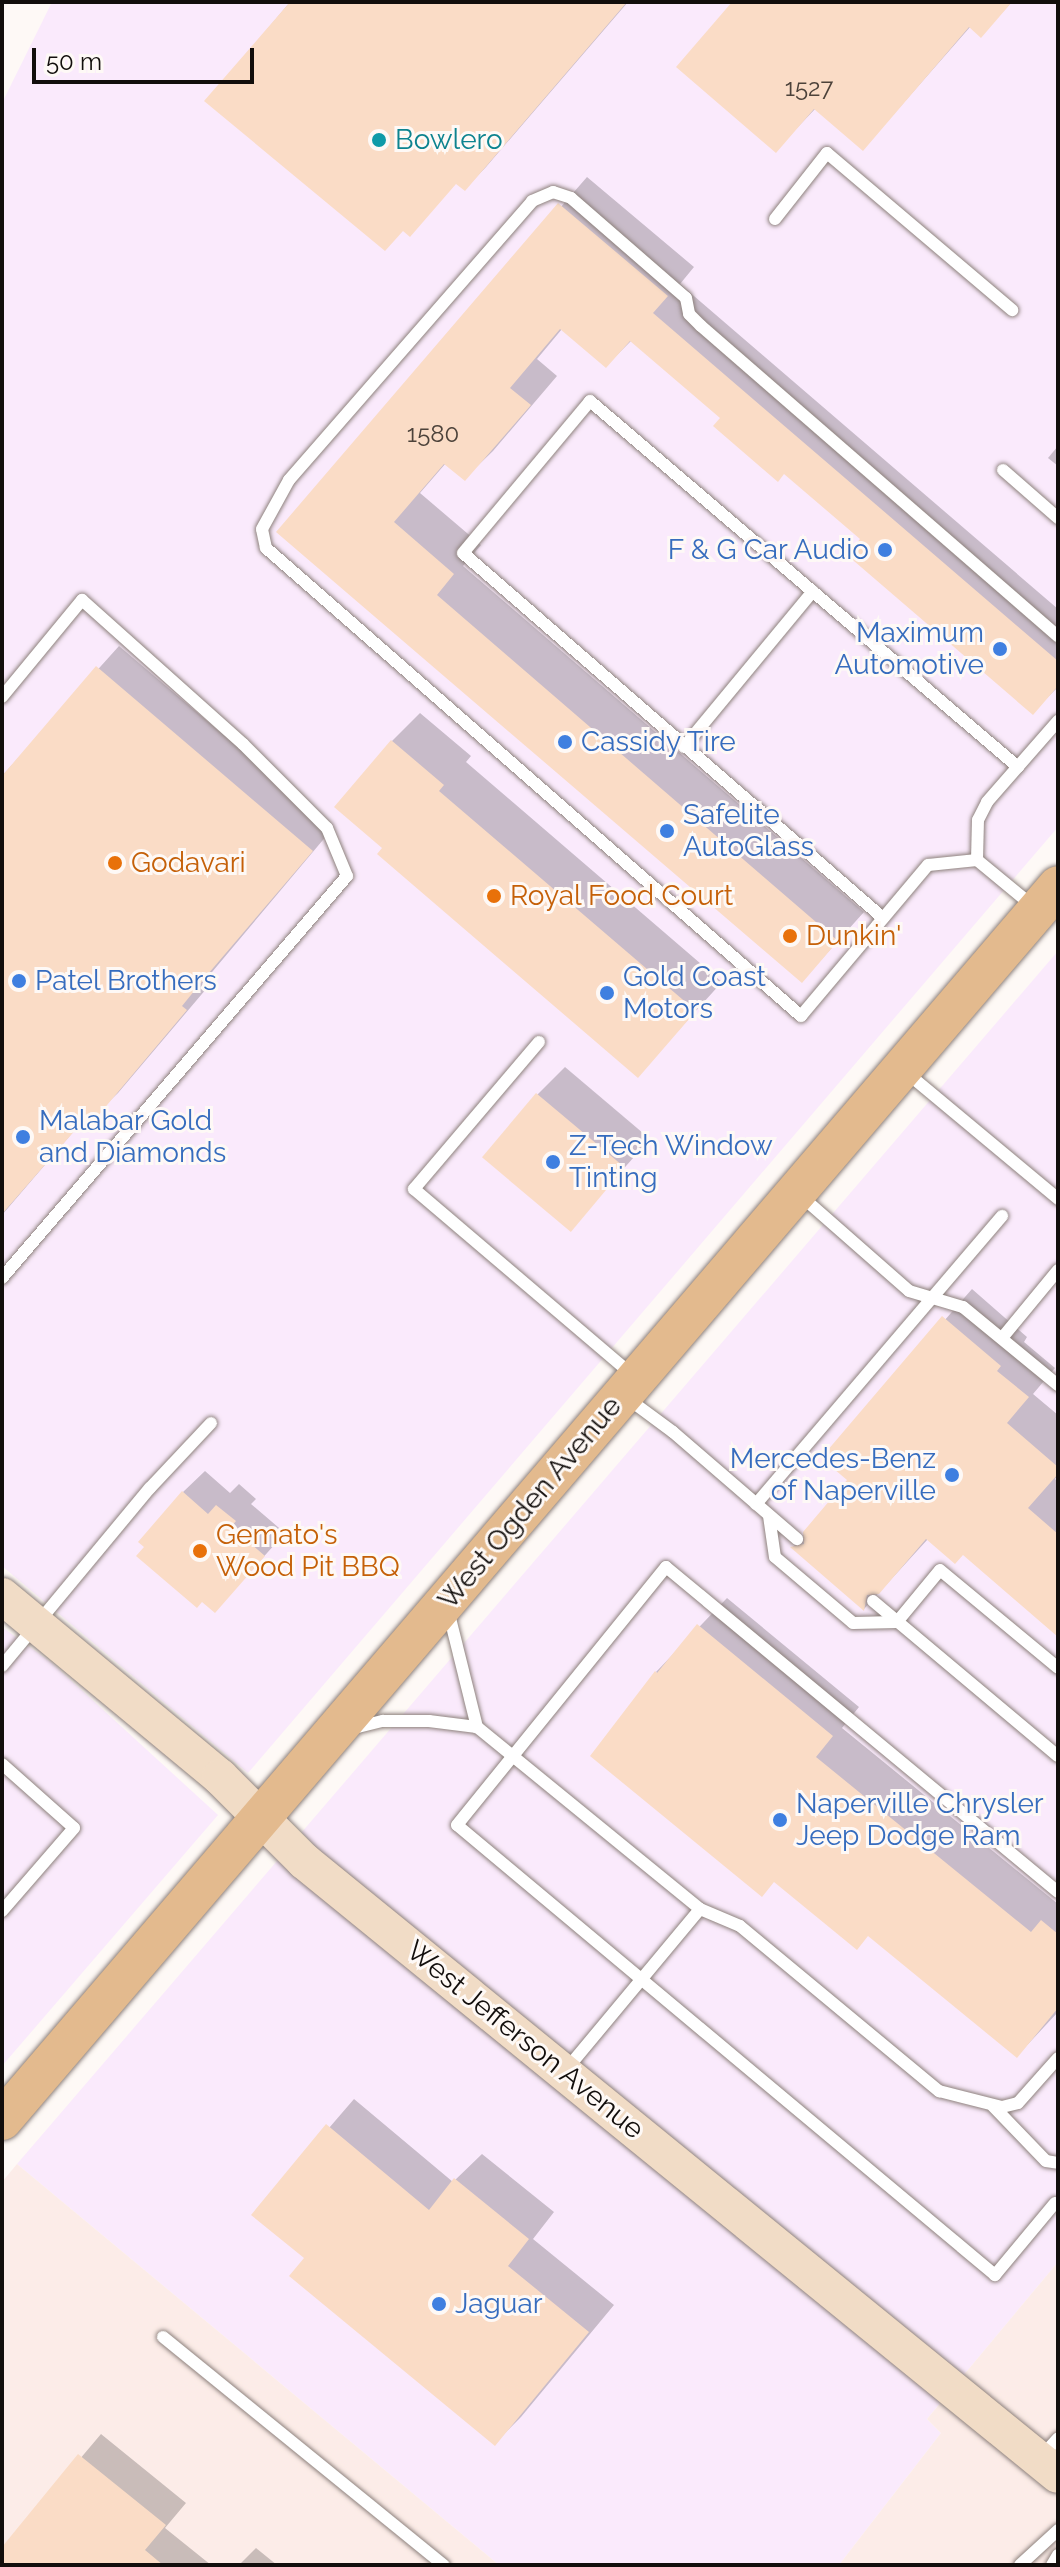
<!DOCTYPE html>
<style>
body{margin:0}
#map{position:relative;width:1060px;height:2567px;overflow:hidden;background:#fef9f6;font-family:Raleway,sans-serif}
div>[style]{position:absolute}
.commercial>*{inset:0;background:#faeafc}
.industrial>*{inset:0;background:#fcece8}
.shadow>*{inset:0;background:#0003}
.building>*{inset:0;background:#fadcc6;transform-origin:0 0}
.roads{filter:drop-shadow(0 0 2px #8e827d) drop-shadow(0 0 2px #8e827d)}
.lane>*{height:12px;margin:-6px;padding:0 6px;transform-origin:6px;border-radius:6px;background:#fff}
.secondary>*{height:36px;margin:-18px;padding:0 18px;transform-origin:18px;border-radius:18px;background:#f1dcc6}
.primary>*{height:40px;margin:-20px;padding:0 20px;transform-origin:20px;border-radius:20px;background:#e3ba8e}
.dots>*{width:22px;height:22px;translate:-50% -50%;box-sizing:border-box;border:4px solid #fef9f6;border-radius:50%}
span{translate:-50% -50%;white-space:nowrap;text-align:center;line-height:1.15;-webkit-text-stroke:6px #fef9f6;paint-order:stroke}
.number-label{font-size:24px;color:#4c423a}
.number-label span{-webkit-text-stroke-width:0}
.culture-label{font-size:28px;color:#0d838f}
.left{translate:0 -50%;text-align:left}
.shop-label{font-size:28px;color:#366cbe}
.right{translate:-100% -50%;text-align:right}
.food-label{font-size:28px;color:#c56008}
.street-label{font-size:28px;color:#120e0c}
.frame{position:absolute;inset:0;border:4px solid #120e0c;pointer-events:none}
.scale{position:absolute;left:32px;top:48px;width:222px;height:36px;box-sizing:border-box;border:4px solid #120e0c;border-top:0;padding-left:10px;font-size:24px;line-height:28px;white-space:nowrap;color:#120e0c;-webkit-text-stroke:6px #fef9f6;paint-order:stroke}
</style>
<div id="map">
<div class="commercial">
<div style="clip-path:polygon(52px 2px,1058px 2px,1058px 827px,248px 1773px,2px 1566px,2px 103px)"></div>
<div style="clip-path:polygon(1058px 951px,1058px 2262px,927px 2419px,941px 2433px,839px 2565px,499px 2565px,17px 2164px)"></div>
<div style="clip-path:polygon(2px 1627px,52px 1663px,218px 1815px,2px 2066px)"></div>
</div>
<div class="industrial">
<div style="clip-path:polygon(17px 2164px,499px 2565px,2px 2565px,2px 2182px)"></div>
<div style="clip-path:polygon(1058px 2262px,1058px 2565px,839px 2565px,941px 2433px,927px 2419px)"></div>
</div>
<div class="shadow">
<div style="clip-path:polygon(290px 2px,628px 2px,486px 167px,465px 189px,457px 182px,410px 234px,207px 101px)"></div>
<div style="clip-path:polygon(735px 2px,1012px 2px,981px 35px,971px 26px,863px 149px,816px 108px,776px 150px)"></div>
<div style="clip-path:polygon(587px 177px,694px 267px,680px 284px,1058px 609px,1058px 687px,1033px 712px,863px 539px,632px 340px,606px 366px,562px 329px,537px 359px,557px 376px,493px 451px,465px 478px,446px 463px,420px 493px,481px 545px,463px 566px,864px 912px,802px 981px,279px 531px)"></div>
<div style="clip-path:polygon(1058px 446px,1058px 466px,1048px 458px)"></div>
<div style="clip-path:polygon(119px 646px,333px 828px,202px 984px,207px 988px,118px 1093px,96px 1114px,92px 1110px,2px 1215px,2px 776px)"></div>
<div style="clip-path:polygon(420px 713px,471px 756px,466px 762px,722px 982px,638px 1075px,385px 848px,392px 741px)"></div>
<div style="clip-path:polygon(565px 1067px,650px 1139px,570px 1229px,537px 1095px)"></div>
<div style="clip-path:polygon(972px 1289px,1027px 1337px,1024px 1342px,1055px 1368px,1033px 1394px,1058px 1415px,1058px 1475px,1055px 1479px,1058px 1482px,1058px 1634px,963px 1553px,928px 1539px,864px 1609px,793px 1547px,850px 1480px,824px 1458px)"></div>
<div style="clip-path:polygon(205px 1471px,230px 1493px,239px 1484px,256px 1499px,251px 1504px,285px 1533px,215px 1611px,183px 1492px)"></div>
<div style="clip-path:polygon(727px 1598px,859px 1707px,842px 1728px,1058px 1904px,1058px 2012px,1017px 2056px,656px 1672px)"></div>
<div style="clip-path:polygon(354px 2099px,453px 2182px,482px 2154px,554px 2212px,533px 2239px,614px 2305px,521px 2417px,494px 2444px,307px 2258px,254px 2215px)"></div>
<div style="clip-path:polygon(101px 2434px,186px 2503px,165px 2528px,211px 2565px,2px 2565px,2px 2551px)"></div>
<div style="clip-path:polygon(256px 2548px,277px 2565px,239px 2565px)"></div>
</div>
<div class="building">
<div style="clip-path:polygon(290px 2px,627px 2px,465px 191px,456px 184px,410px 237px,403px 231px,385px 251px,204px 101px)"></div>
<div style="clip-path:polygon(732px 2px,1012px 2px,981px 38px,969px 27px,863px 151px,814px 109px,776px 153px,676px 67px)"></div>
<div style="clip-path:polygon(558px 203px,668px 296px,653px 313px,1058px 661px,1058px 686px,1033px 715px,847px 555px,860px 539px,784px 474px,778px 482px,713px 426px,720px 418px,630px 341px,606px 368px,560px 329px,510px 388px,531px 405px,465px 481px,444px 464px,394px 522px,454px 574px,437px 595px,838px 941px,802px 983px,276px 532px)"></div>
<div style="clip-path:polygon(96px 666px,313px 851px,208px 974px,182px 1006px,187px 1010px,97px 1117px,91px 1112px,2px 1214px,2px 776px)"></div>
<div style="clip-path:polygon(391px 740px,444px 785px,439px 791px,696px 1011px,638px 1078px,377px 854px,382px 848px,334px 807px)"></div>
<div style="left:536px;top:1093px;width:116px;height:84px;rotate:40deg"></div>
<div style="clip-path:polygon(942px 1316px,1001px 1366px,997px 1371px,1029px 1397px,1007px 1423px,1058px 1467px,1058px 1474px,1028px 1508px,1058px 1534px,1058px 1637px,963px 1555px,955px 1564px,926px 1539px,879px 1594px,867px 1595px,864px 1611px,790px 1547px,804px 1544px,803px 1532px,847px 1480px,821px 1458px)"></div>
<div style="clip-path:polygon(182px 1491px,208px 1514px,216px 1505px,236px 1521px,231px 1527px,265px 1556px,215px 1613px,202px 1602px,197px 1608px,136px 1556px,144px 1547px,138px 1542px)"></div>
<div style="clip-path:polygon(697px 1624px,833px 1736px,816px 1757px,1031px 1932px,1041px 1920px,1058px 1934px,1058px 2008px,1017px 2058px,868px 1936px,857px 1950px,774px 1882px,762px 1897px,590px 1756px,655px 1671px,657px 1673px)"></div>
<div style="clip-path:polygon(326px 2124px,429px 2210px,454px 2178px,529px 2239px,508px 2266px,589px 2332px,495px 2446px,289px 2276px,304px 2258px,251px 2215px)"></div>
<div style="clip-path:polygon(78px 2454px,166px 2525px,145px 2550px,163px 2565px,2px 2565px,2px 2547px)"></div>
</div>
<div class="roads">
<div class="lane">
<div style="left:775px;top:219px;width:84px;rotate:-51.8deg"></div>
<div style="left:827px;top:153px;width:243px;rotate:40.3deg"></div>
<div style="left:1003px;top:470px;width:73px;rotate:41.1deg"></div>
<div style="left:2px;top:697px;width:126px;rotate:-50.5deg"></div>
<div style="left:82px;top:600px;width:216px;rotate:41.8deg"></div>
<div style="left:243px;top:744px;width:119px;rotate:45deg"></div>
<div style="left:327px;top:828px;width:52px;rotate:67.4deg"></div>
<div style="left:347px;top:876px;width:530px;rotate:130.64deg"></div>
<div style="left:684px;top:747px;width:202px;rotate:-50.4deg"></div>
<div style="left:977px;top:860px;width:40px;rotate:-88.6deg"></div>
<div style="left:978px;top:820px;width:20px;rotate:-63deg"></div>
<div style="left:987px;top:802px;width:108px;rotate:-48.8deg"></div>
<div style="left:1034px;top:907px;width:74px;rotate:-140.5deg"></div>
<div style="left:977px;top:860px;width:49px;rotate:174.2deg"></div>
<div style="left:928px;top:865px;width:197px;rotate:130.1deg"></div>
<div style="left:801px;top:1016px;width:711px;rotate:-138.82deg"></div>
<div style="left:266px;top:548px;width:19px;rotate:-102deg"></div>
<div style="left:262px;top:529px;width:56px;rotate:-61.1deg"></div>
<div style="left:289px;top:480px;width:370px;rotate:-48.9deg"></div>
<div style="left:532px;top:201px;width:23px;rotate:-23deg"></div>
<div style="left:553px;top:192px;width:19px;rotate:18deg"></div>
<div style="left:571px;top:198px;width:152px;rotate:41deg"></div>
<div style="left:686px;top:298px;width:16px;rotate:79deg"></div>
<div style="left:689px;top:314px;width:17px;rotate:45deg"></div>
<div style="left:701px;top:326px;width:473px;rotate:41deg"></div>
<div style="left:883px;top:918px;width:556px;rotate:-139.01deg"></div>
<div style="left:463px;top:553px;width:198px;rotate:-50.1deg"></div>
<div style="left:590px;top:401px;width:563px;rotate:40.54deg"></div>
<div style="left:539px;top:1042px;width:193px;rotate:130.4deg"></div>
<div style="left:414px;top:1189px;width:289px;rotate:40.4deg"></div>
<div style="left:907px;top:1073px;width:197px;rotate:39.8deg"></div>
<div style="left:801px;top:1196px;width:144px;rotate:41.3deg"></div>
<div style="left:909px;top:1291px;width:56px;rotate:16.5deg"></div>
<div style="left:963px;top:1307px;width:123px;rotate:39.4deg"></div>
<div style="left:1002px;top:1338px;width:88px;rotate:-50.5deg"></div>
<div style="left:627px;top:1398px;width:57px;rotate:36.5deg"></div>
<div style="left:673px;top:1432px;width:164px;rotate:40.8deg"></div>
<div style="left:756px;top:1504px;width:379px;rotate:-49.5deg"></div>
<div style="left:769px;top:1516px;width:41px;rotate:81.7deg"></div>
<div style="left:775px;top:1557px;width:102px;rotate:40.2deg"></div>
<div style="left:853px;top:1623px;width:44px;rotate:-1.3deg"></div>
<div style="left:897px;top:1622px;width:67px;rotate:-50.4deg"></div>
<div style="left:940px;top:1570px;width:153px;rotate:39.7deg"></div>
<div style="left:873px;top:1601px;width:241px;rotate:40deg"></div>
<div style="left:448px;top:1610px;width:121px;rotate:76.1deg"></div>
<div style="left:2px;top:1666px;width:231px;rotate:-50.3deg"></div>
<div style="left:150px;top:1488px;width:89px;rotate:-46.8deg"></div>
<div style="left:350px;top:1729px;width:34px;rotate:-14deg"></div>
<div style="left:383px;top:1721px;width:46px"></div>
<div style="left:429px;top:1721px;width:48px;rotate:7.1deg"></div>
<div style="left:477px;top:1727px;width:288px;rotate:39.2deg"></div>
<div style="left:700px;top:1909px;width:209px;rotate:129.8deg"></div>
<div style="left:2px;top:1764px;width:96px;rotate:41.6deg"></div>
<div style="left:74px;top:1828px;width:110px;rotate:130.9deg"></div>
<div style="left:700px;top:1909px;width:43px;rotate:23deg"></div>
<div style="left:740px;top:1926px;width:259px;rotate:39.7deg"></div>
<div style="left:939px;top:2091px;width:65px;rotate:14.3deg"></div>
<div style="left:1002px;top:2107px;width:16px;rotate:-14deg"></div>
<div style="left:1018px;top:2103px;width:60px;rotate:-48.4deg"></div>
<div style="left:993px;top:2106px;width:76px;rotate:46.1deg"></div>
<div style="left:1046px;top:2161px;width:12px;rotate:9deg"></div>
<div style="left:1055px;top:2203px;width:94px;rotate:129.8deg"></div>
<div style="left:995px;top:2275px;width:701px;rotate:-140.09deg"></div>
<div style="left:457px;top:1825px;width:332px;rotate:-51deg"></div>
<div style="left:666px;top:1567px;width:509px;rotate:39.66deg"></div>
<div style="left:163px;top:2337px;width:362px;rotate:39.1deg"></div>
<div style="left:1041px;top:2457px;width:25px;rotate:-48deg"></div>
<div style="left:1020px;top:2565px;width:52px;rotate:-42.6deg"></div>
<div style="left:1052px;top:2565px;width:12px;rotate:-59deg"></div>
</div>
<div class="secondary">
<div style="left:2px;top:1596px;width:283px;rotate:39.7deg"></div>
<div style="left:220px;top:1777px;width:119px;rotate:45deg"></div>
<div style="left:304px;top:1861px;width:972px;rotate:39.16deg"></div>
</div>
<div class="primary">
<div style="left:2px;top:2120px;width:1624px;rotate:-49.44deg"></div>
</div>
</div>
<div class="dots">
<div style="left:379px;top:140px;background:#0f9aa8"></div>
<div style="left:885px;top:550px;background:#3f7fe0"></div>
<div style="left:1000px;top:649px;background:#3f7fe0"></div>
<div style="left:565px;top:742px;background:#3f7fe0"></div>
<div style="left:667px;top:831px;background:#3f7fe0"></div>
<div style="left:115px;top:863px;background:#e8710a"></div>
<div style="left:494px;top:896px;background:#e8710a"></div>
<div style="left:790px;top:936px;background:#e8710a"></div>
<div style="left:19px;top:981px;background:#3f7fe0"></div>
<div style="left:607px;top:993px;background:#3f7fe0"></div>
<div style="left:23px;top:1137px;background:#3f7fe0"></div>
<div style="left:553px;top:1162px;background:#3f7fe0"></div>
<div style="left:952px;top:1475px;background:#3f7fe0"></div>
<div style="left:200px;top:1551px;background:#e8710a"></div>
<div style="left:780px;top:1820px;background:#3f7fe0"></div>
<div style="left:439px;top:2304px;background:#3f7fe0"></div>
</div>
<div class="number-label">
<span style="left:809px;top:88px">1527</span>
<span style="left:433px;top:434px">1580</span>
</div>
<div class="culture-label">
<span class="left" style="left:395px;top:140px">Bowlero</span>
</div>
<div class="shop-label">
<span class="right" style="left:869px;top:550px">F &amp; G Car Audio</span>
<span class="right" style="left:984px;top:649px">Maximum<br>Automotive</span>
<span class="left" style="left:581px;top:742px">Cassidy Tire</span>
<span class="left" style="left:683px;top:831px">Safelite<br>AutoGlass</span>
<span class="left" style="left:623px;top:993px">Gold Coast<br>Motors</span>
<span class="left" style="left:35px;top:981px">Patel Brothers</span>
<span class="left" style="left:39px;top:1137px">Malabar Gold<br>and Diamonds</span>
<span class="left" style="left:569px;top:1162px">Z-Tech Window<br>Tinting</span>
<span class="right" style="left:936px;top:1475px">Mercedes-Benz<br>of Naperville</span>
<span class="left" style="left:796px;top:1820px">Naperville Chrysler<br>Jeep Dodge Ram</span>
<span class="left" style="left:455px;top:2304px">Jaguar</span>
</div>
<div class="food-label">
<span class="left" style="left:131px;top:863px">Godavari</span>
<span class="left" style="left:510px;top:896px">Royal Food Court</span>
<span class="left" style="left:806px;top:936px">Dunkin'</span>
<span class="left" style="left:216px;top:1551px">Gemato's<br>Wood Pit BBQ</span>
</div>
<div class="street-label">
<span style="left:530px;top:1503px;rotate:-50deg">West Ogden Avenue</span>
<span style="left:525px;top:2040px;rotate:39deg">West Jefferson Avenue</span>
</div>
<div class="frame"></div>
<div class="scale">50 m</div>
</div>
